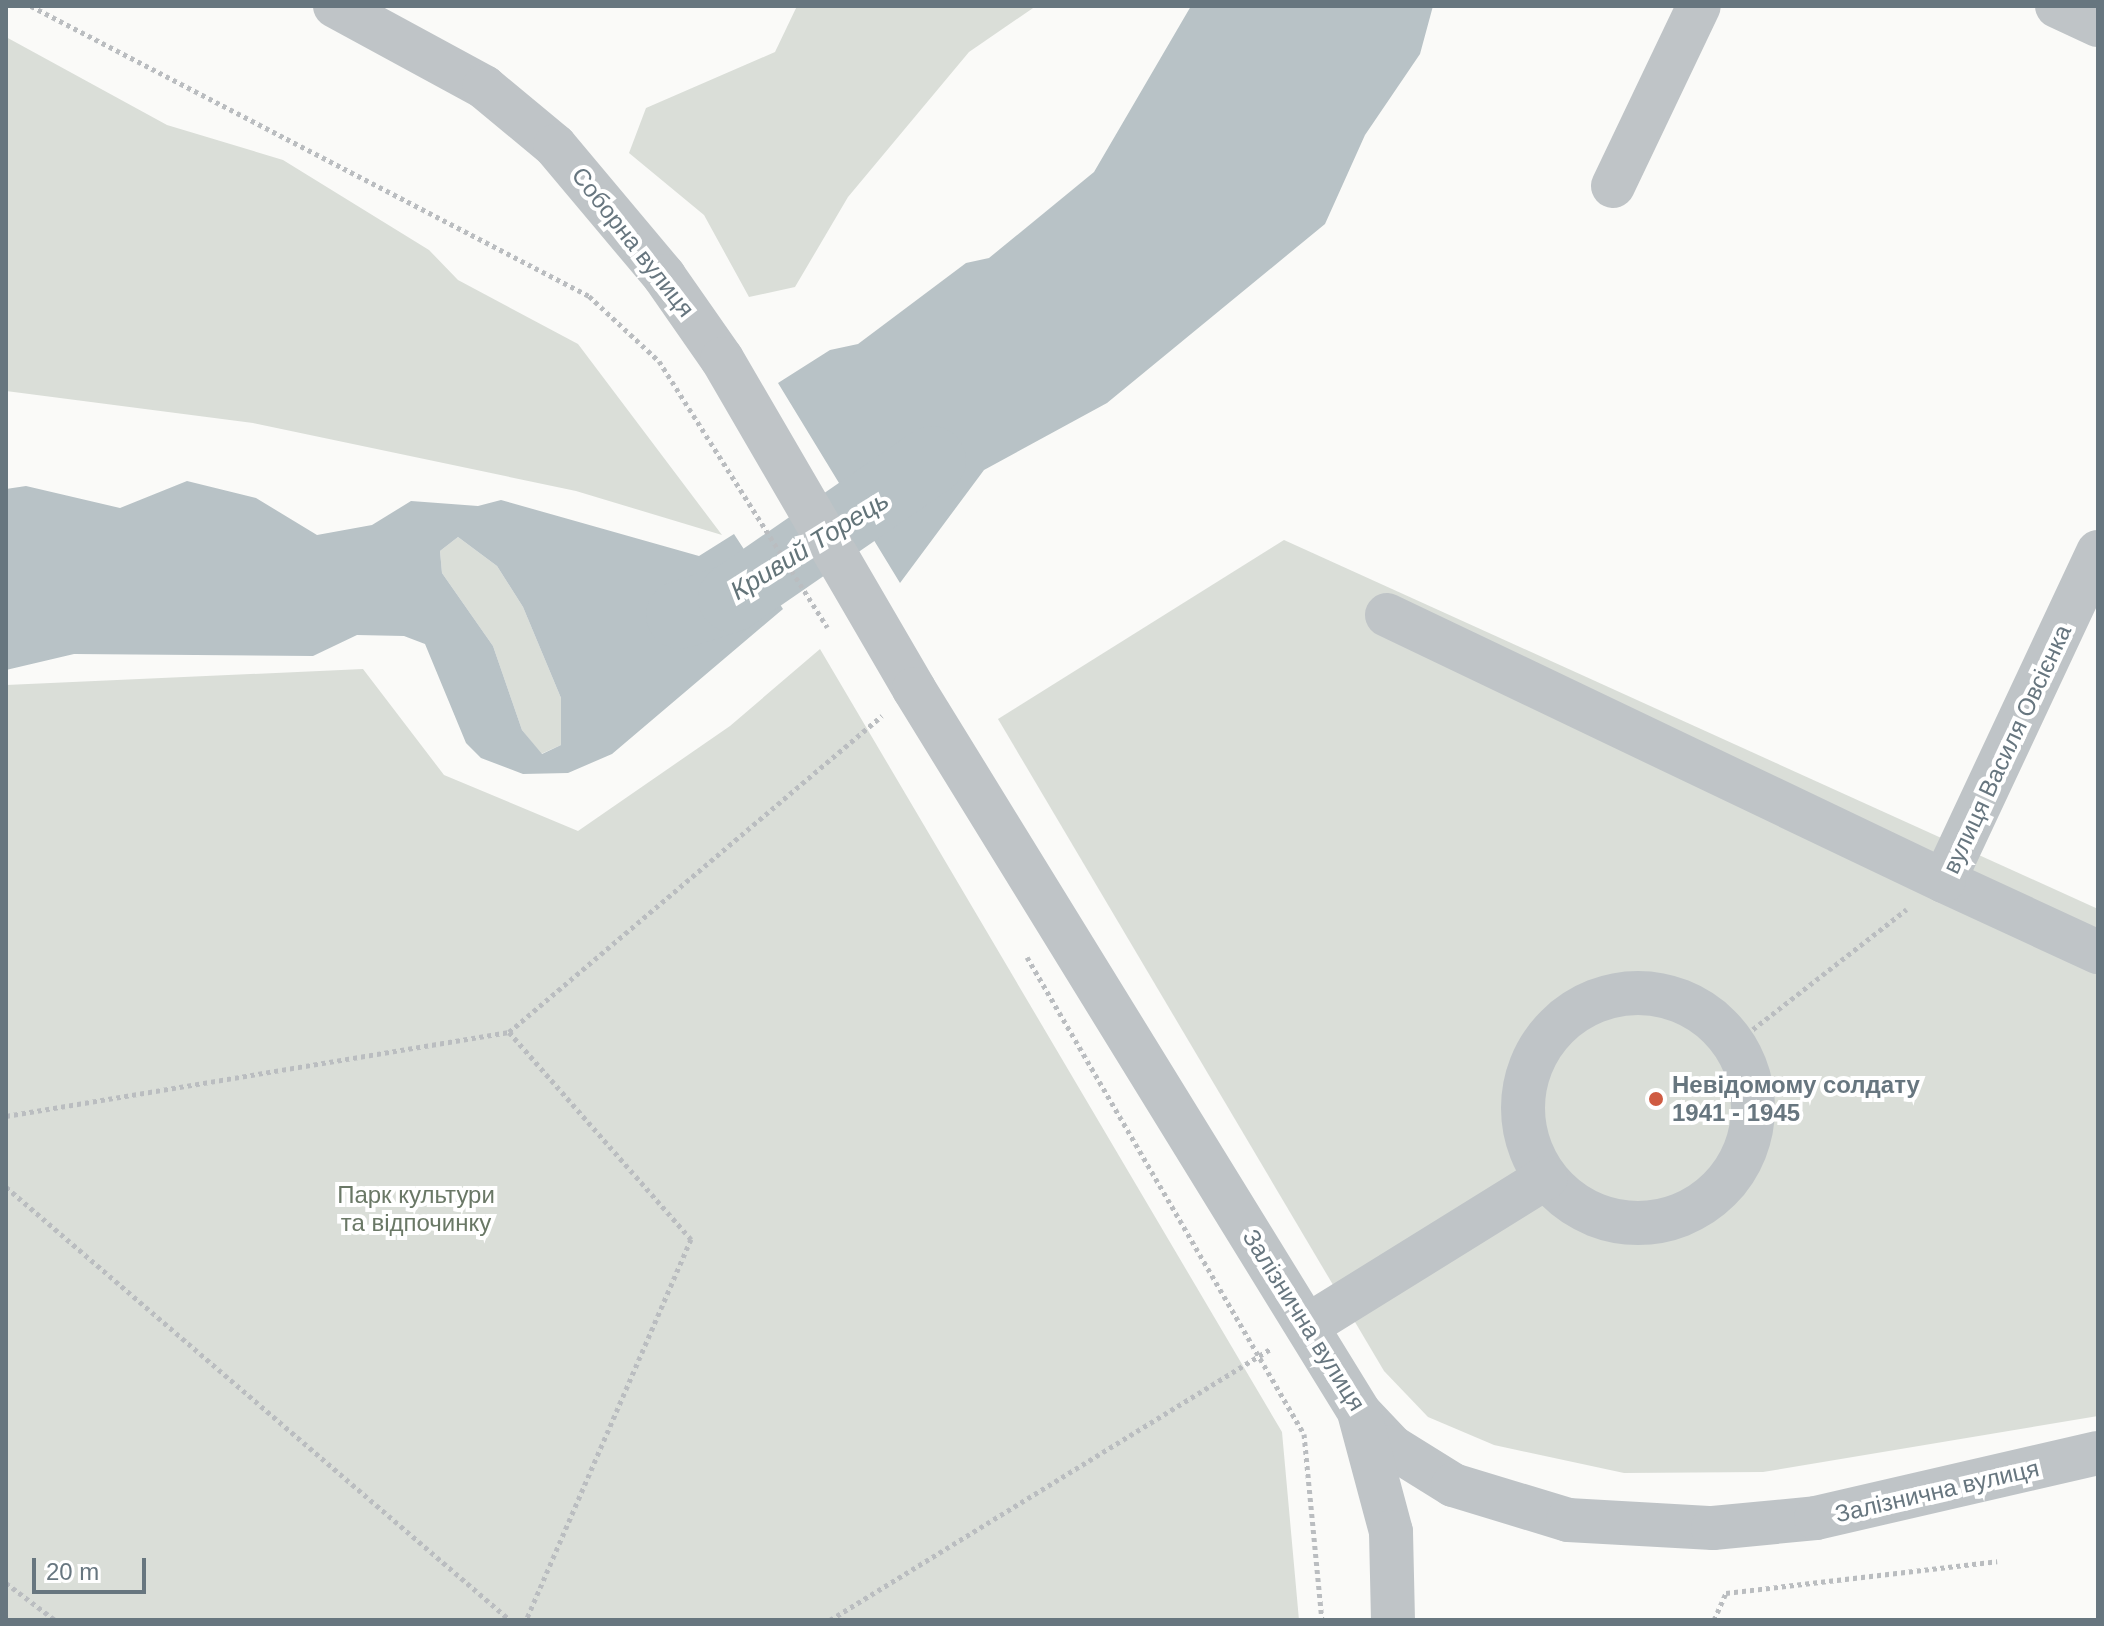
<!DOCTYPE html>
<meta charset="utf-8">
<style>
body{margin:0}
#map{position:relative;width:2104px;height:1626px;overflow:hidden;background:#fafaf8;font-family:Arial,sans-serif}
div>[style]{position:absolute}
.green>*{inset:0;background:#daded8}
.water>*{inset:0;background:#b8c2c6}
.river>*{height:68px;margin:-34px;padding:0 34px;transform-origin:34px;border-radius:34px;background:#b8c2c6}
.path>*{height:5px;margin-top:-2.5px;transform-origin:0;background:repeating-linear-gradient(90deg,#babdc0 0 4px,transparent 0 8px)}
.minor>*{height:44px;margin:-22px;padding:0 22px;transform-origin:22px;border-radius:22px;background:#bfc4c7}
.minor>.ring{margin:-22px;padding:0;box-sizing:content-box;background:none;border:44px solid #bfc4c7;border-radius:50%}
.dots>*{width:22px;height:22px;translate:-50% -50%;box-sizing:border-box;border:4px solid #fff;border-radius:50%}
span{translate:-50% -50%;white-space:nowrap;text-align:center;line-height:1.15;-webkit-text-stroke:8px #fff;paint-order:stroke}
.street-label{font-size:24px;color:#67767f}
.poi-label{font-size:24px;color:#67767f;font-weight:700}
.left{translate:0 -50%;text-align:left}
.park-label{font-size:24px;color:#6a7866}
.water-label{font-size:26px;color:#637479;font-style:italic}
.frame{position:absolute;inset:0;border:8px solid #67767f;pointer-events:none}
.scale{position:absolute;left:32px;top:1558px;width:114px;height:36px;box-sizing:border-box;border:4px solid #67767f;border-top:0;padding-left:10px;font-size:24px;line-height:28px;white-space:nowrap;color:#67767f;-webkit-text-stroke:6px #fff;paint-order:stroke}
</style>
<div id="map">
<div class="green">
<div style="clip-path:polygon(797px 6px,1036px 6px,969px 52px,848px 197px,795px 287px,749px 297px,704px 215px,629px 153px,646px 108px,775px 52px)"></div>
<div style="clip-path:polygon(6px 37px,167px 125px,283px 160px,429px 250px,458px 280px,578px 344px,722px 535px,576px 491px,253px 423px,6px 391px)"></div>
<div style="clip-path:polygon(458px 537px,497px 566px,523px 607px,561px 698px,561px 745px,541px 754px,522px 730px,493px 646px,442px 573px,440px 551px)"></div>
<div style="clip-path:polygon(1284px 540px,2098px 909px,2098px 1416px,1763px 1472px,1624px 1473px,1494px 1445px,1428px 1417px,1384px 1371px,998px 719px)"></div>
<div style="clip-path:polygon(820px 649px,1282px 1432px,1299px 1620px,6px 1620px,6px 685px,363px 669px,444px 775px,578px 831px,730px 726px)"></div>
</div>
<div class="water">
<div style="clip-path:polygon(1191px 6px,1433px 6px,1420px 54px,1365px 135px,1325px 224px,1107px 403px,984px 470px,900px 583px,778px 383px,830px 350px,858px 344px,966px 263px,989px 258px,1094px 172px)"></div>
<div style="clip-path:polygon(evenodd,187px 481px,256px 498px,317px 535px,372px 525px,411px 501px,478px 506px,501px 500px,699px 556px,734px 534px,783px 609px,612px 754px,568px 773px,523px 774px,481px 758px,466px 743px,425px 644px,404px 636px,357px 635px,313px 656px,74px 654px,6px 670px,6px 489px,26px 486px,120px 508px,187px 481px,458px 537px,497px 566px,523px 607px,561px 698px,561px 745px,542px 754px,522px 730px,493px 646px,442px 573px,440px 551px,458px 537px)"></div>
</div>
<div class="river">
<div style="left:680px;top:615px;width:55px;rotate:-18.1deg"></div>
<div style="left:732px;top:598px;width:243px;rotate:-34.6deg"></div>
</div>
<div class="path">
<div style="left:31px;top:6px;width:629px;rotate:27.46deg"></div>
<div style="left:589px;top:296px;width:96px;rotate:42.9deg"></div>
<div style="left:659px;top:361px;width:315px;rotate:57.7deg"></div>
<div style="left:1027px;top:957px;width:552px;rotate:59.86deg"></div>
<div style="left:1304px;top:1434px;width:187px;rotate:84.5deg"></div>
<div style="left:509px;top:1032px;width:276px;rotate:48.7deg"></div>
<div style="left:691px;top:1239px;width:415px;rotate:113.4deg"></div>
<div style="left:1734px;top:1044px;width:219px;rotate:-38deg"></div>
<div style="left:6px;top:1116px;width:510px;rotate:-9.48deg"></div>
<div style="left:509px;top:1032px;width:489px;rotate:-40.3deg"></div>
<div style="left:6px;top:1187px;width:664px;rotate:40.67deg"></div>
<div style="left:6px;top:1583px;width:61px;rotate:37.1deg"></div>
<div style="left:830px;top:1620px;width:519px;rotate:-31.61deg"></div>
<div style="left:1714px;top:1620px;width:30px;rotate:-66deg"></div>
<div style="left:1726px;top:1593px;width:273px;rotate:-6.7deg"></div>
</div>
<div class="minor">
<div style="left:335px;top:6px;width:170px;rotate:28.5deg"></div>
<div style="left:484px;top:87px;width:92px;rotate:39.7deg"></div>
<div style="left:555px;top:146px;width:170px;rotate:50deg"></div>
<div style="left:664px;top:276px;width:101px;rotate:55.1deg"></div>
<div style="left:722px;top:359px;width:382px;rotate:59.8deg"></div>
<div style="left:914px;top:689px;width:850px;rotate:58.37deg"></div>
<div style="left:1360px;top:1413px;width:47px;rotate:46.7deg"></div>
<div style="left:1392px;top:1447px;width:72px;rotate:31.9deg"></div>
<div style="left:1453px;top:1485px;width:120px;rotate:16.9deg"></div>
<div style="left:1568px;top:1520px;width:145px;rotate:3.2deg"></div>
<div style="left:1713px;top:1528px;width:103px;rotate:-5.5deg"></div>
<div style="left:1816px;top:1518px;width:289px;rotate:-13deg"></div>
<div style="left:2057px;top:6px;width:45px;rotate:24.9deg"></div>
<div style="left:1613px;top:186px;width:199px;rotate:-64.5deg"></div>
<div style="left:2098px;top:552px;width:363px;rotate:115.1deg"></div>
<div style="left:1944px;top:881px;width:170px;rotate:24.8deg"></div>
<div style="left:1387px;top:615px;width:617px;rotate:25.53deg"></div>
<div class="ring" style="left:1523px;top:993px;width:186px;height:186px"></div>
<div style="left:1307px;top:1326px;width:281px;rotate:-31.8deg"></div>
<div style="left:1360px;top:1416px;width:120px;rotate:75deg"></div>
<div style="left:1391px;top:1532px;width:88px;rotate:88.7deg"></div>
</div>
<div class="dots">
<div style="left:1656px;top:1099px;background:#cf5b42"></div>
</div>
<div class="street-label">
<span style="left:633px;top:242px;rotate:52deg">Соборна вулиця</span>
<span style="left:2007px;top:749px;rotate:-65deg">вулиця Василя Овсієнка</span>
<span style="left:1304px;top:1320px;rotate:58deg">Залізнична вулиця</span>
<span style="left:1937px;top:1491px;rotate:-13deg">Залізнична вулиця</span>
</div>
<div class="poi-label">
<span class="left" style="left:1672px;top:1099px">Невідомому солдату<br>1941 - 1945</span>
</div>
<div class="park-label">
<span style="left:416px;top:1209px">Парк культури<br>та відпочинку</span>
</div>
<div class="water-label">
<span style="left:810px;top:546px;rotate:-32deg">Кривий Торець</span>
</div>
<div class="frame"></div>
<div class="scale">20 m</div>
</div>
